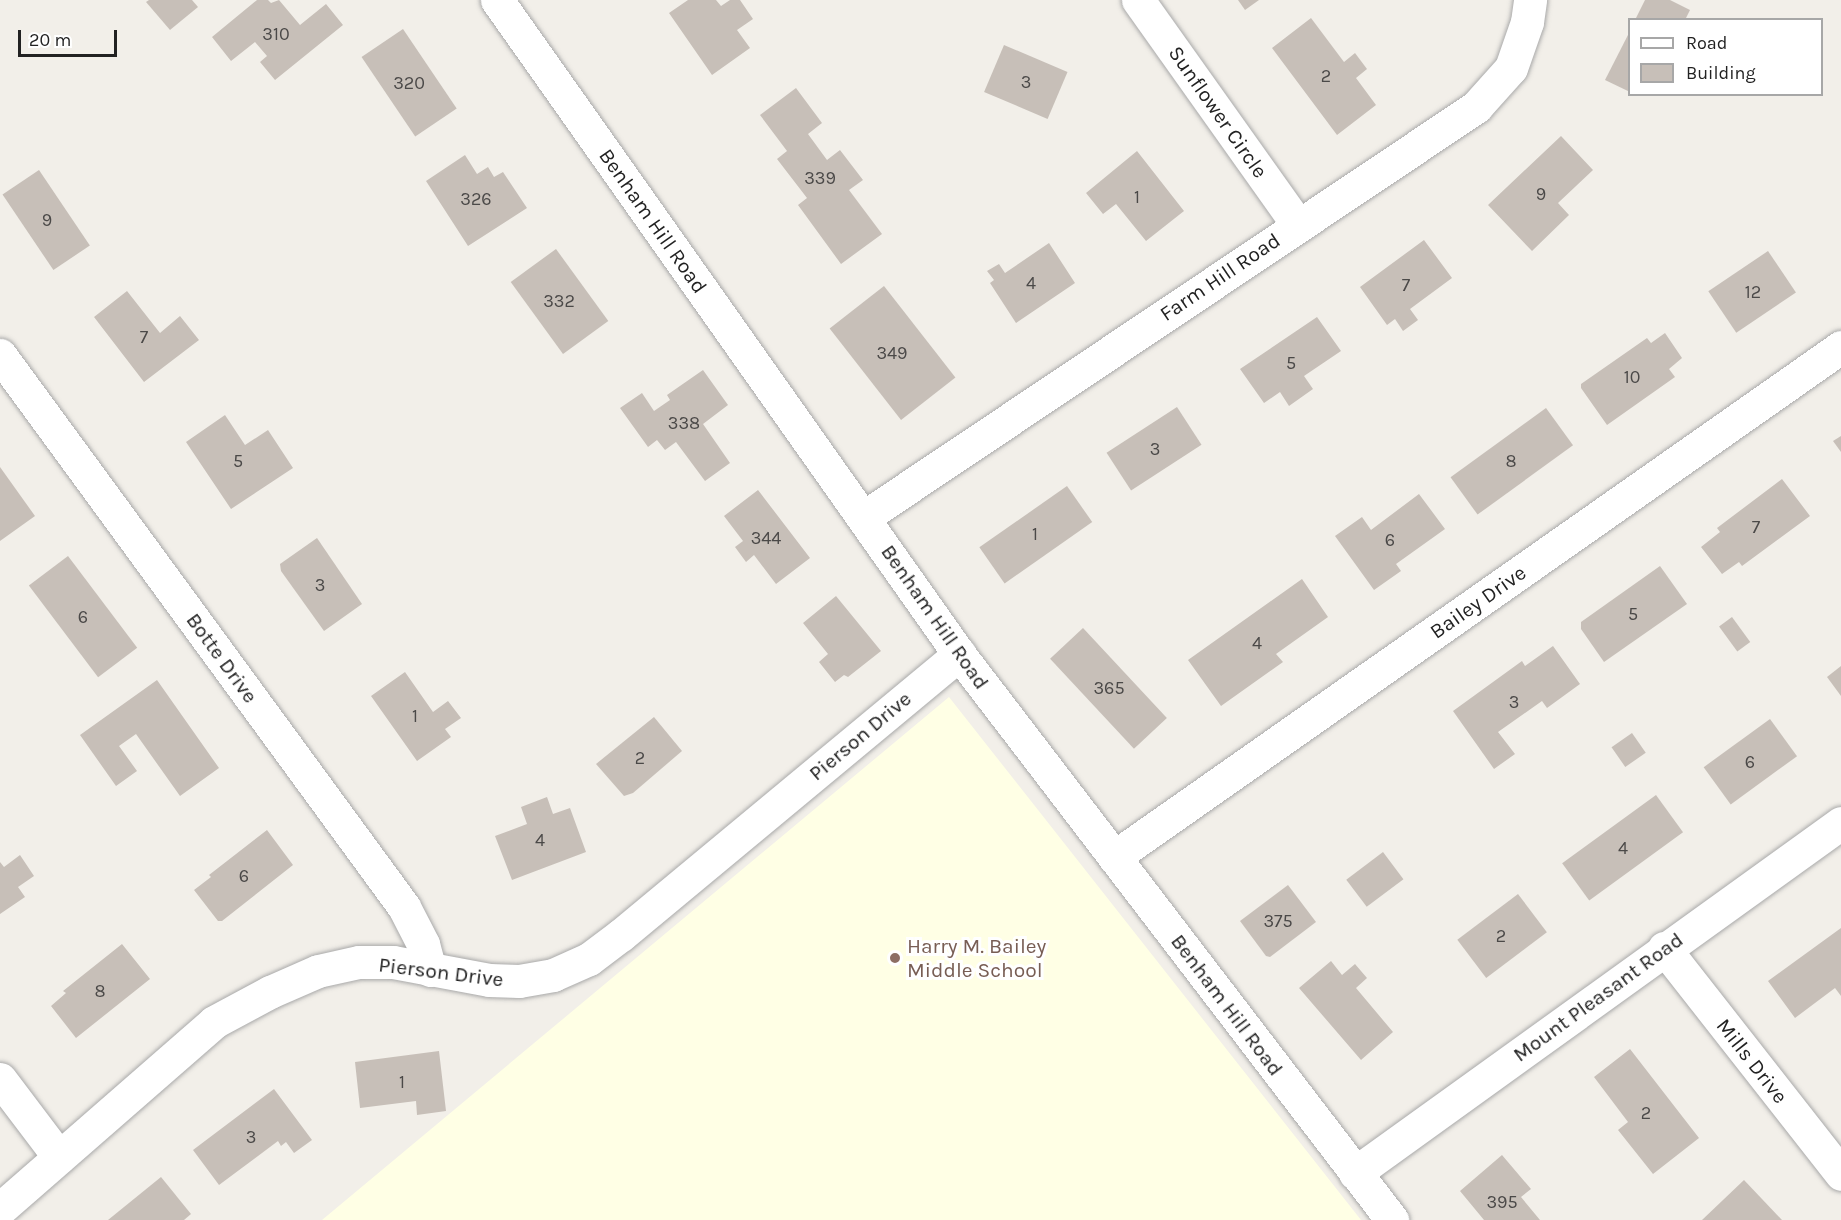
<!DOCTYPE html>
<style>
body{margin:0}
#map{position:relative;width:1841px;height:1220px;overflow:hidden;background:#f2efe9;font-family:Karla,sans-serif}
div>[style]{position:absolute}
.education>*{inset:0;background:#ffffe5}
.building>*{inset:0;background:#c7bfb8;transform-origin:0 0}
.roads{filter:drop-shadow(0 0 2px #a9a9a9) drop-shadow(0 0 2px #a9a9a9)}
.minor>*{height:33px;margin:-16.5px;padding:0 16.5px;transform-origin:16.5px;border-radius:16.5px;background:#fff}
.dots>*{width:16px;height:16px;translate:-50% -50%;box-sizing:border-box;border:3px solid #fff;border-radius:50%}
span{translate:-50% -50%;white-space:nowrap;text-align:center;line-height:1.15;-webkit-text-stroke:6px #fff;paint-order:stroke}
.number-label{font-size:18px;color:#4b4948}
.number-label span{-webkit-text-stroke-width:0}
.street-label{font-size:21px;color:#222}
.education-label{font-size:21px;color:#785e54}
.left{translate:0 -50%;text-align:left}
.legend{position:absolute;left:1628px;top:18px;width:195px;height:78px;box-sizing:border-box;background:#fff;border:2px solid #a7a7a7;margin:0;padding:8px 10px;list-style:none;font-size:18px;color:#222}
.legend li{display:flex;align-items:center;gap:12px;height:30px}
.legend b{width:30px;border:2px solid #a7a7a7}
.scale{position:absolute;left:18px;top:30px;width:99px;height:27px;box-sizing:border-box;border:3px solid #222;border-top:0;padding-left:8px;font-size:18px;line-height:21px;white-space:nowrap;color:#222;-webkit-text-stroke:4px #fff;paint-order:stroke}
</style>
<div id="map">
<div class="education">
<div style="clip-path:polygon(949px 697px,1361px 1220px,322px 1220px)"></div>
</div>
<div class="building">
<div style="clip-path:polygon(149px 0,192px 0,198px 7px,170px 30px,146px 2px)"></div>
<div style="clip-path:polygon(257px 0,268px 0,271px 3px,279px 0,300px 25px,326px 4px,343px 25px,275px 80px,260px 62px,267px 56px,255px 42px,231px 61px,212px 37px)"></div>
<div style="clip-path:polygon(688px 0,716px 0,721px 6px,730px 0,740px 0,753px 19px,737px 30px,750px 48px,712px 75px,669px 13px)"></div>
<div style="clip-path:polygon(1238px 0,1259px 0,1245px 10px)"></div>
<div style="clip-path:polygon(1645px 0,1670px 0,1690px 10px,1685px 20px,1635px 20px)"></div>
<div style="clip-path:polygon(1311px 18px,1344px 62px,1355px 53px,1367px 69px,1356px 78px,1376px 105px,1337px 135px,1272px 48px)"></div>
<div style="left:403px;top:29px;width:96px;height:50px;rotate:56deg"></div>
<div style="clip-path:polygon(1630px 31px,1630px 92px,1605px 80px)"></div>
<div style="left:1004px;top:45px;width:69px;height:51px;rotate:23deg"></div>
<div style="clip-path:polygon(796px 88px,822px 123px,808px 134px,827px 160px,840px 150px,863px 180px,849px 190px,882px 234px,841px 264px,798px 205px,807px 198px,777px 159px,787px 151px,760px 115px)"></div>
<div style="clip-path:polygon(1561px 136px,1593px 170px,1558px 203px,1569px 215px,1532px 251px,1488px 205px)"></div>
<div style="clip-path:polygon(1137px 151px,1184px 211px,1146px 241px,1116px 204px,1103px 214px,1086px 193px)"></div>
<div style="clip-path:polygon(465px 155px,477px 174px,488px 167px,494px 177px,503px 172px,527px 208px,468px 246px,426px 181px)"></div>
<div style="left:39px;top:170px;width:91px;height:44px;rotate:56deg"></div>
<div style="clip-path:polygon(1424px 240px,1452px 278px,1410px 309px,1418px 320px,1403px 331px,1395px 319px,1387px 325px,1360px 287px)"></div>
<div style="clip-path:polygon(1049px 243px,1075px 283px,1016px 323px,990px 283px,994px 280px,987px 271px,999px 264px,1005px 273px)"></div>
<div style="left:556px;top:249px;width:89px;height:56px;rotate:54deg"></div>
<div style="left:1768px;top:251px;width:50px;height:72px;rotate:56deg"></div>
<div style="left:884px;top:286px;width:116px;height:69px;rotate:52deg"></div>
<div style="clip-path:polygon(127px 291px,160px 333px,180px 316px,199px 340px,144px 382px,94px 317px)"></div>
<div style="clip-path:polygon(1317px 317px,1341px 351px,1304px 376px,1313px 389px,1289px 406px,1280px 392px,1264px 403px,1240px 369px)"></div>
<div style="clip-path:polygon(1665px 333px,1682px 358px,1669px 369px,1675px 377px,1607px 425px,1581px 388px,1581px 384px,1647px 338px,1651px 343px)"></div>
<div style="clip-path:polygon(703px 370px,728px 405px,703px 424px,730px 463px,705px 481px,676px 442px,665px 450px,657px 440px,648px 447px,620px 408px,642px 393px,654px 411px,670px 400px,667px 395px)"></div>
<div style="left:1177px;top:407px;width:45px;height:84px;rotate:57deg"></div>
<div style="left:1546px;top:408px;width:46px;height:118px;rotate:54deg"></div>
<div style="clip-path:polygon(225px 415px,245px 445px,268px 430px,293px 468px,231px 509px,186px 442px)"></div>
<div style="clip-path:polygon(1841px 436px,1841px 452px,1833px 441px)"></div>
<div style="clip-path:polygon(0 467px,35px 516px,0 541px)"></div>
<div style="clip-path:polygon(1782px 479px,1810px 516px,1742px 566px,1739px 562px,1722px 574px,1701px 547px,1720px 532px,1717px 528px)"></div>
<div style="left:1067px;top:486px;width:44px;height:107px;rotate:55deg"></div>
<div style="clip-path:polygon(758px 490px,810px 558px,776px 584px,754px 555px,746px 562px,735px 547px,743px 541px,724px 516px)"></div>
<div style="clip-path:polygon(1419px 494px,1445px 529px,1396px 564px,1401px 571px,1374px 590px,1335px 536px,1362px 517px,1371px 530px)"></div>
<div style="clip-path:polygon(317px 538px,362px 604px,324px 631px,281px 571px,280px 564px)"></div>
<div style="left:68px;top:556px;width:115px;height:49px;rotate:53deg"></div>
<div style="clip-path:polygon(1660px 566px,1687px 604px,1604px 662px,1581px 629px,1581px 622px)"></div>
<div style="clip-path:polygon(1302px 579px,1328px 617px,1276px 654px,1283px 662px,1221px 706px,1188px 660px)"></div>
<div style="clip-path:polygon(836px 596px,881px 651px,848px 677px,844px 675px,835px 682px,819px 662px,828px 654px,803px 623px)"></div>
<div style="left:1732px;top:617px;width:31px;height:16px;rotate:54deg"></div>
<div style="left:1083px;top:628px;width:123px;height:45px;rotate:47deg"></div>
<div style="clip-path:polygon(1553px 646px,1580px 684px,1547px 708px,1542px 701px,1498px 732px,1515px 754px,1494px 769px,1453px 711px,1522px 661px,1525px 666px)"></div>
<div style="clip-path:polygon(1841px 666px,1841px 696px,1827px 677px)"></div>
<div style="clip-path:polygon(405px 672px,433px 712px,448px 701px,461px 718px,445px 729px,451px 737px,417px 761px,371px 696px)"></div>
<div style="clip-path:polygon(157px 680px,219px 768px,180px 796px,136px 734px,119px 746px,137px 771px,116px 786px,80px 735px)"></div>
<div style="clip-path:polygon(654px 717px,682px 751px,633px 793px,624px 796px,596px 764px)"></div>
<div style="left:1770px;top:719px;width:46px;height:82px;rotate:54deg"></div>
<div style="left:1632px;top:733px;width:24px;height:25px;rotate:55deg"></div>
<div style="left:1656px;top:795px;width:46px;height:116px;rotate:54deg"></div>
<div style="clip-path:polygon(547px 797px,553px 814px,570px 808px,586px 852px,512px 880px,495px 836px,527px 824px,521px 807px)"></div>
<div style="clip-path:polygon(267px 830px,293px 865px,222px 921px,218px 921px,194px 890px,211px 877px,209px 875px)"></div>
<div style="left:1383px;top:852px;width:34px;height:46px;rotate:53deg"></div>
<div style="clip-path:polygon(20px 855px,34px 876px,18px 887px,25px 897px,0 914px,0 862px,4px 867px)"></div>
<div style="clip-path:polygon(1288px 885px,1316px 922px,1270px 957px,1266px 956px,1240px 921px)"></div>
<div style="left:1518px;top:894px;width:48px;height:76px;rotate:53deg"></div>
<div style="clip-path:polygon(1841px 928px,1841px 996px,1835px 988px,1795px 1018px,1768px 981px)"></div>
<div style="clip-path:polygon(122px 944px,150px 979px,76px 1038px,51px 1006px,66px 993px,63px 991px)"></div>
<div style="clip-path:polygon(1331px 961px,1342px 975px,1355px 964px,1367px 978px,1356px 988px,1393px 1032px,1361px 1060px,1299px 988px)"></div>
<div style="clip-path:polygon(1630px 1049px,1699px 1138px,1653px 1174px,1618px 1130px,1628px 1122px,1594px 1077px)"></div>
<div style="clip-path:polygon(439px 1051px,446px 1111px,417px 1115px,416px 1101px,360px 1108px,355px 1062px)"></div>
<div style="clip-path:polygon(274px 1089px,312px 1140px,294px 1153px,286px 1142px,281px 1146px,278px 1141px,219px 1185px,193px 1150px)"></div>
<div style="clip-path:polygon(1502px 1155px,1531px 1189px,1521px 1197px,1540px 1220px,1484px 1220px,1460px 1191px)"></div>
<div style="clip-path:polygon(161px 1177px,191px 1214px,184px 1220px,108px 1220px)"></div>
<div style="clip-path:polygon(1744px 1180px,1782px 1220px,1702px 1220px)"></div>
</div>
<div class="roads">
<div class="minor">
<div style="left:497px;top:0;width:801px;rotate:54.76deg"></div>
<div style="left:959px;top:654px;width:713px;rotate:52.58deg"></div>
<div style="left:1138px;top:0;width:276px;rotate:54.6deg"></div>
<div style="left:0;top:355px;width:684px;rotate:53.8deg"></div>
<div style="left:404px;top:907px;width:42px;rotate:62.8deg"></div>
<div style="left:423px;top:944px;width:27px;rotate:75deg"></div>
<div style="left:864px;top:517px;width:737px;rotate:-33.82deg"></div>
<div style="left:1476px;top:107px;width:52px;rotate:-48.1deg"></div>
<div style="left:1511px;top:68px;width:49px;rotate:-70.8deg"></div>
<div style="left:1527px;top:22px;width:22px;rotate:-82deg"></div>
<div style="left:1114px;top:857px;width:888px;rotate:-35.05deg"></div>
<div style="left:1664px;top:948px;width:287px;rotate:51.9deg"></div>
<div style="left:0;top:1079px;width:98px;rotate:52.9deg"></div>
<div style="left:1355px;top:1173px;width:599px;rotate:-35.76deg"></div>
<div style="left:0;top:1209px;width:284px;rotate:-41.1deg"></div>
<div style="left:214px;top:1022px;width:64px;rotate:-28.2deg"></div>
<div style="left:270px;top:992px;width:52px;rotate:-23.6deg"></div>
<div style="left:318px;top:971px;width:42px;rotate:-12.4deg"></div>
<div style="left:359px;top:962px;width:34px"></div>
<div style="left:393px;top:962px;width:98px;rotate:10.6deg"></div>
<div style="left:489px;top:980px;width:30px;rotate:2deg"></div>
<div style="left:519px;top:981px;width:35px;rotate:-10deg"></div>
<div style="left:553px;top:975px;width:39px;rotate:-24deg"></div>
<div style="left:589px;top:959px;width:40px;rotate:-37deg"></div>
<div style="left:621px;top:935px;width:440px;rotate:-39.7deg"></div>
</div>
</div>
<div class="dots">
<div style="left:895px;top:958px;background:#8d6e63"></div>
</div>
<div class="number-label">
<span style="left:276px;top:34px">310</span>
<span style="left:1326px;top:76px">2</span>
<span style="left:1026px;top:82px">3</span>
<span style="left:409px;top:83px">320</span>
<span style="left:820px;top:178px">339</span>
<span style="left:1541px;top:194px">9</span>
<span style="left:1137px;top:197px">1</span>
<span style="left:476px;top:199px">326</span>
<span style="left:47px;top:220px">9</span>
<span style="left:1031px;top:283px">4</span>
<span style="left:1406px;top:285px">7</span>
<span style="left:1753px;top:292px">12</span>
<span style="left:559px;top:301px">332</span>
<span style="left:144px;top:337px">7</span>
<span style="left:892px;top:353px">349</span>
<span style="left:1291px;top:363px">5</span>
<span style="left:1632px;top:377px">10</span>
<span style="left:684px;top:423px">338</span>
<span style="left:1155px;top:449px">3</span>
<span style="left:238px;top:461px">5</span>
<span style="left:1511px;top:461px">8</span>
<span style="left:1756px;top:527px">7</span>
<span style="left:1035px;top:534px">1</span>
<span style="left:766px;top:538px">344</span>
<span style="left:1390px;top:540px">6</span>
<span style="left:320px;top:585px">3</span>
<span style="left:1633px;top:614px">5</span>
<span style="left:83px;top:617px">6</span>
<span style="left:1257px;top:643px">4</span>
<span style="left:1109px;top:688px">365</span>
<span style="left:1514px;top:702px">3</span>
<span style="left:415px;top:716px">1</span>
<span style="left:640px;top:758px">2</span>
<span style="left:1750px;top:762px">6</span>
<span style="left:540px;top:840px">4</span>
<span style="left:1623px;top:848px">4</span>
<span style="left:244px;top:876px">6</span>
<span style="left:1278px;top:921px">375</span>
<span style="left:1501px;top:936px">2</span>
<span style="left:100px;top:991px">8</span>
<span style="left:402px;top:1082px">1</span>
<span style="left:1646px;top:1113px">2</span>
<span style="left:251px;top:1137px">3</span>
<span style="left:1502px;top:1202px">395</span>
</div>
<div class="street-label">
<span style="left:1218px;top:112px;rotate:55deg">Sunflower Circle</span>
<span style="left:653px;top:221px;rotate:55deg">Benham Hill Road</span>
<span style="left:1220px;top:277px;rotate:-34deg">Farm Hill Road</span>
<span style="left:1478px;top:602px;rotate:-35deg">Bailey Drive</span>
<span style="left:935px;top:617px;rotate:55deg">Benham Hill Road</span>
<span style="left:222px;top:658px;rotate:54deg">Botte Drive</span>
<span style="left:860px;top:736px;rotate:-40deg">Pierson Drive</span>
<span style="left:441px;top:972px;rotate:7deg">Pierson Drive</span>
<span style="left:1598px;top:997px;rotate:-36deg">Mount Pleasant Road</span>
<span style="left:1227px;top:1005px;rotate:53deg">Benham Hill Road</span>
<span style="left:1752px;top:1061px;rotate:52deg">Mills Drive</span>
</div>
<div class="education-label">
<span class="left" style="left:907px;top:958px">Harry M. Bailey<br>Middle School</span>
</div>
<ul class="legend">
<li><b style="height:8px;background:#fff"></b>Road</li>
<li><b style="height:16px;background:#c7bfb8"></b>Building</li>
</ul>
<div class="scale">20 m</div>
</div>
